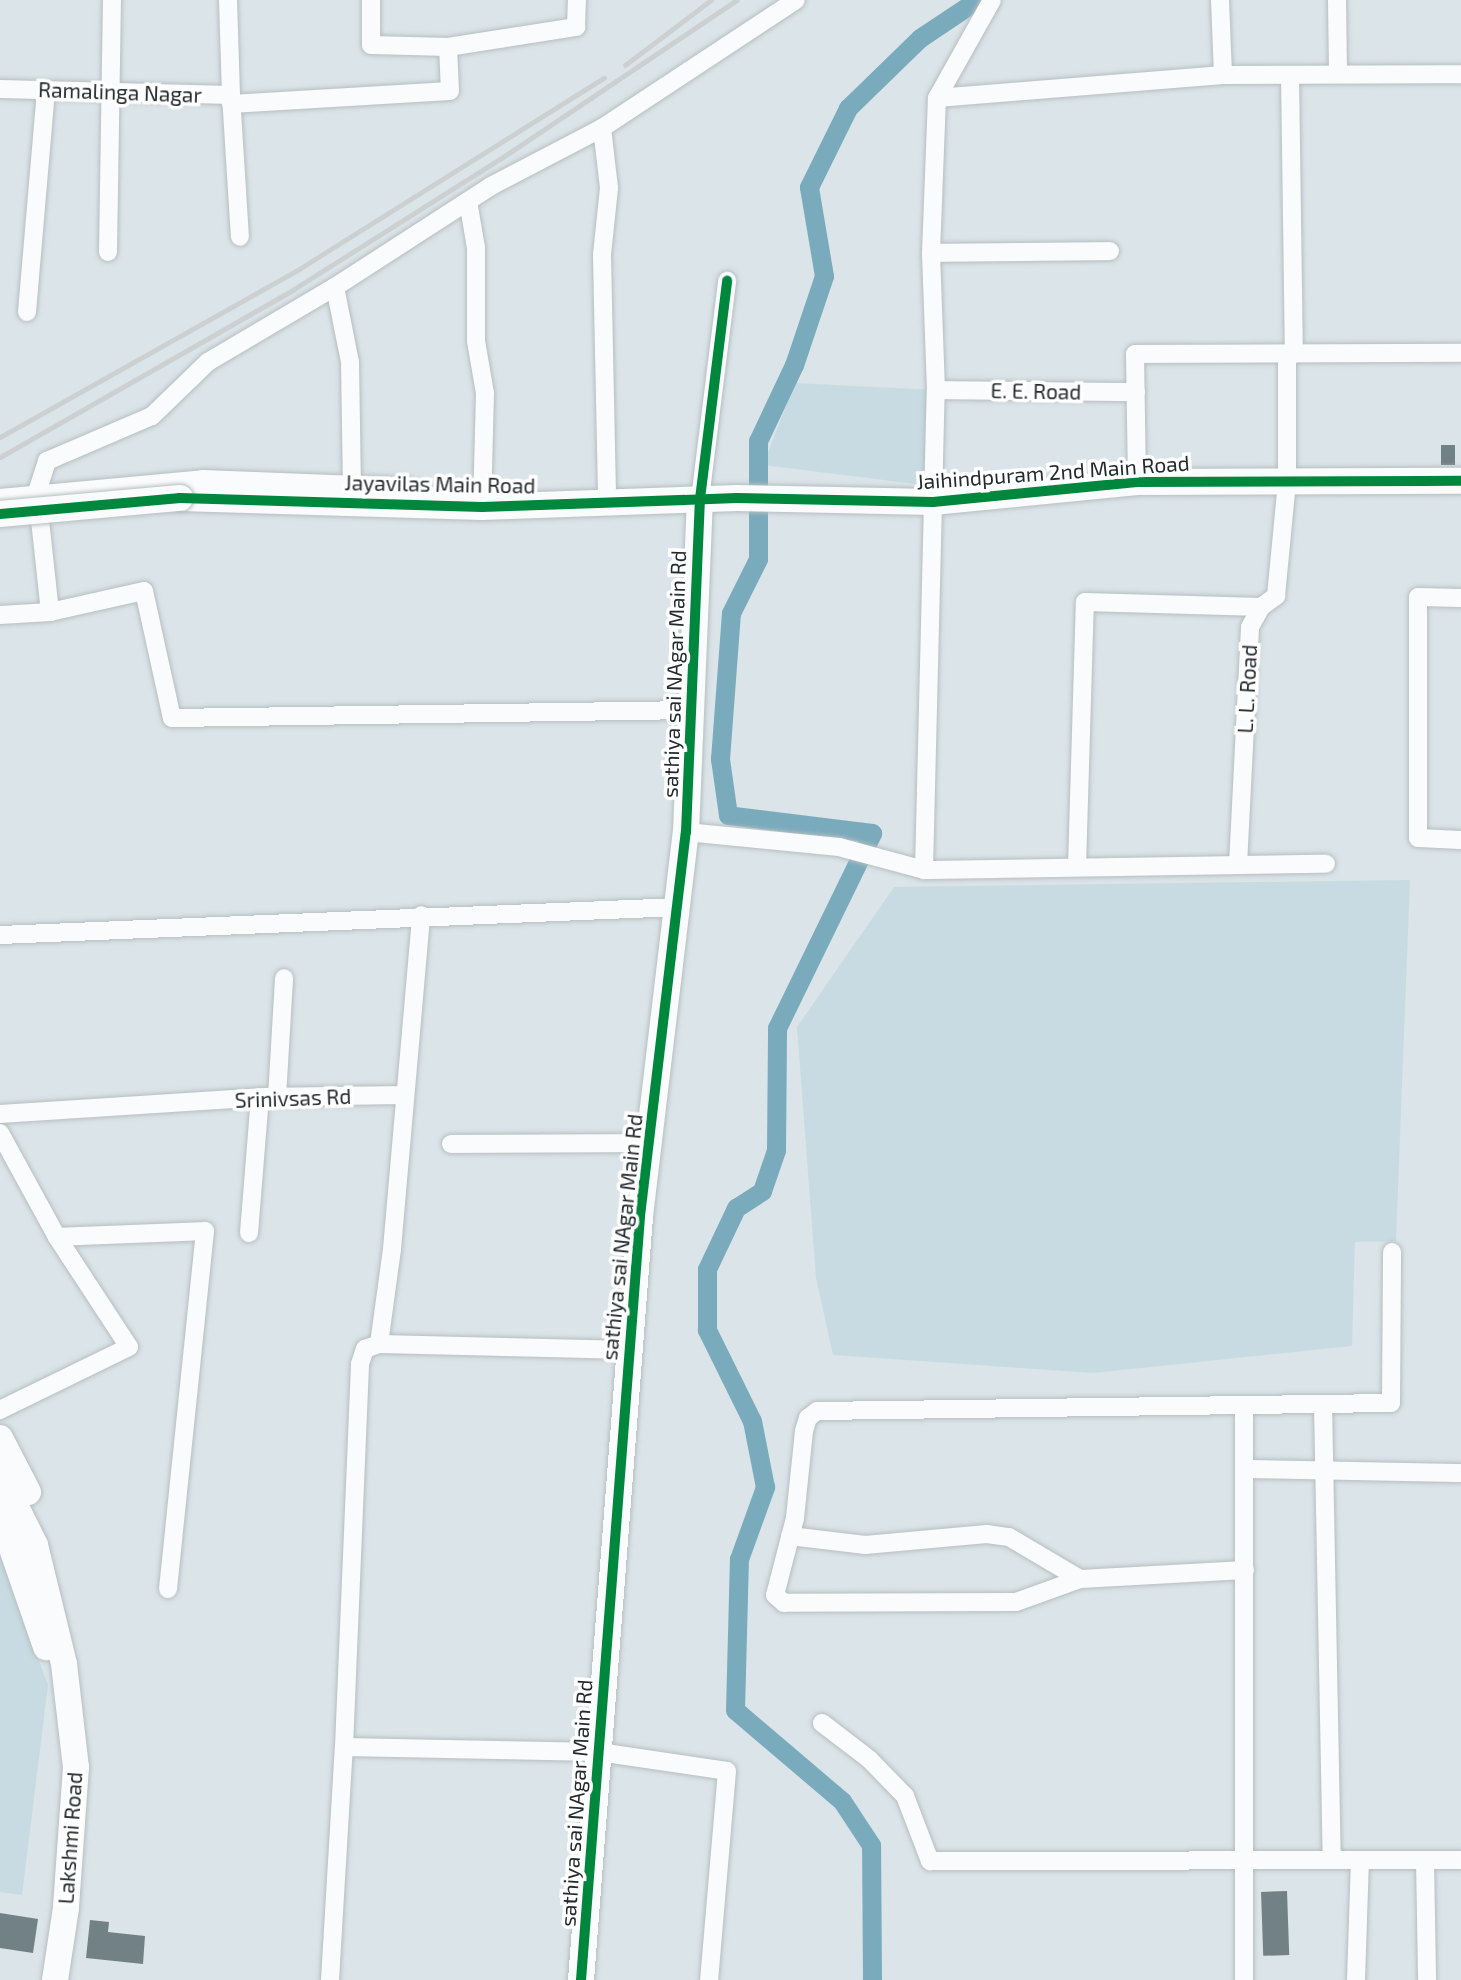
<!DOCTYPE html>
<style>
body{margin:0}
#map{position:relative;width:1461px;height:1980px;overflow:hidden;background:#dbe4e8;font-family:"Exo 2",sans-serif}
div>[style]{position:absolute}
.built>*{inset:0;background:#c8dbe2}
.canal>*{height:19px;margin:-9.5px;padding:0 9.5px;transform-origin:9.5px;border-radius:9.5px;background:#7aabbc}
.building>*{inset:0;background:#728186;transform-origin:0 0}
.roads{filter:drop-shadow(0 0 2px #b6bec0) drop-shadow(0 0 2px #b6bec0)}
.street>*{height:18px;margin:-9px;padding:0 9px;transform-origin:9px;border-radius:9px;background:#fafbfc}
.secondary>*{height:26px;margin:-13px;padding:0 13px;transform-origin:13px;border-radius:13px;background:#fafbfc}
.rail>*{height:5px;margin:-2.5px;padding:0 2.5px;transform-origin:2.5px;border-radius:2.5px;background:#cdd0d1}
.bridges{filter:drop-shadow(0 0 2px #b6bec0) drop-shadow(0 0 2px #b6bec0)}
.secondary-bridge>*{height:26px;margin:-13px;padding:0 13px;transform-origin:13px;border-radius:13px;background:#fafbfc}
.cycleway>*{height:10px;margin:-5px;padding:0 5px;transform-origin:5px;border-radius:5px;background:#00873e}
span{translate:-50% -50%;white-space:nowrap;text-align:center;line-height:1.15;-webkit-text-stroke:7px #fff;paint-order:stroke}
.street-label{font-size:21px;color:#242b2d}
</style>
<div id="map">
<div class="built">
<div style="clip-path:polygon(795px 383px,936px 390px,924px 485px,763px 465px)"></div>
<div style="clip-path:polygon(1410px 880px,1396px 1241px,1355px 1242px,1352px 1346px,1093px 1373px,833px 1355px,816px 1278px,797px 1027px,894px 887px)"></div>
<div style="clip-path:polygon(0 1557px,48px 1685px,22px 1895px,0 1892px)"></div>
</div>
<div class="canal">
<div style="left:872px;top:1980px;width:135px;rotate:-90.4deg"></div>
<div style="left:871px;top:1845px;width:53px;rotate:-123.4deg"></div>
<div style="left:842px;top:1801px;width:140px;rotate:-139.6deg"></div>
<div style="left:735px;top:1710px;width:151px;rotate:-88.5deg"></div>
<div style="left:739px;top:1559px;width:77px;rotate:-70.1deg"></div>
<div style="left:765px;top:1487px;width:67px;rotate:-101.1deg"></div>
<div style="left:752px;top:1421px;width:102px;rotate:-116.3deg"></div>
<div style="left:707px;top:1330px;width:61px;rotate:-90deg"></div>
<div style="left:707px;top:1269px;width:68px;rotate:-64.6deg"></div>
<div style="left:736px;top:1208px;width:31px;rotate:-33deg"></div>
<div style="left:762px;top:1191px;width:43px;rotate:-71.1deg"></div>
<div style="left:776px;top:1150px;width:122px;rotate:-89.5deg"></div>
<div style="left:777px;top:1028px;width:217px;rotate:-64deg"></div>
<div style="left:872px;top:833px;width:145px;rotate:-172.9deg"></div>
<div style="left:728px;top:815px;width:57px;rotate:-98.1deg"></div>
<div style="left:720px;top:759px;width:146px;rotate:-85.7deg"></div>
<div style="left:731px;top:613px;width:60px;rotate:-63.4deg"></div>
<div style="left:758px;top:559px;width:118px;rotate:-90deg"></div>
<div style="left:758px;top:441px;width:84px;rotate:-64.7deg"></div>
<div style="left:794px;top:365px;width:94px;rotate:-71.4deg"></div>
<div style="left:824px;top:276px;width:90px;rotate:-99.6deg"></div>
<div style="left:809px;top:187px;width:88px;rotate:-63.7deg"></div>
<div style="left:848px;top:108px;width:100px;rotate:-44.2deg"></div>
<div style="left:920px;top:38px;width:69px;rotate:-33.7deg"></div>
</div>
<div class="building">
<div style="left:1441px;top:445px;width:14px;height:20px"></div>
<div style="left:1287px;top:1891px;width:64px;height:26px;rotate:88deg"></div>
<div style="clip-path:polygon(0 1913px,38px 1919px,33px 1953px,0 1948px)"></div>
<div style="clip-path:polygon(90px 1920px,109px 1922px,108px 1932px,145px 1936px,143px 1964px,86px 1958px)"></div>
</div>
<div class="roads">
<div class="street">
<div style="left:228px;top:0;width:95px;rotate:88.2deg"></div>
<div style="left:371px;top:0;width:45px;rotate:90deg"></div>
<div style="left:371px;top:45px;width:77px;rotate:1.5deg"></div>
<div style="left:1220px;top:0;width:75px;rotate:87.7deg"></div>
<div style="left:1337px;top:0;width:74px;rotate:89.2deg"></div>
<div style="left:1290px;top:75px;width:279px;rotate:89.2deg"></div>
<div style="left:0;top:89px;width:231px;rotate:1.5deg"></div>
<div style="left:231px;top:95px;width:142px;rotate:86.4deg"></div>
<div style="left:937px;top:98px;width:112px;rotate:-60.7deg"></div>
<div style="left:231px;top:104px;width:219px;rotate:-3.4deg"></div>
<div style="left:450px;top:91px;width:44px;rotate:-92.6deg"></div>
<div style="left:448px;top:47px;width:130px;rotate:-8.9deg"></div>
<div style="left:576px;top:27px;width:27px;rotate:-88deg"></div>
<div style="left:602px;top:128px;width:60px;rotate:83.3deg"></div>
<div style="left:609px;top:188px;width:67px;rotate:96deg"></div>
<div style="left:602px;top:255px;width:249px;rotate:88.8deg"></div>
<div style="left:468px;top:201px;width:48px;rotate:80.3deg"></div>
<div style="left:476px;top:248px;width:93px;rotate:90deg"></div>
<div style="left:476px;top:341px;width:53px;rotate:80.2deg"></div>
<div style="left:485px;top:393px;width:114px;rotate:91.5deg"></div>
<div style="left:108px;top:252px;width:252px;rotate:-89.1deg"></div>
<div style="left:931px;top:253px;width:179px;rotate:-0.6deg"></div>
<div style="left:335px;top:287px;width:76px;rotate:78.7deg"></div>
<div style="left:350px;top:362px;width:122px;rotate:89.1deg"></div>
<div style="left:27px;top:312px;width:223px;rotate:-85.1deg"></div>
<div style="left:936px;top:390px;width:200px;rotate:0.6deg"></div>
<div style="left:1137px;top:482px;width:128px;rotate:-90.9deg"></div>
<div style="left:1135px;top:354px;width:326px;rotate:-0.2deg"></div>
<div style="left:0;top:498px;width:204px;rotate:-5.3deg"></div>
<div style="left:203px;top:479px;width:206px;rotate:2.2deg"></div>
<div style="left:409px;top:487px;width:38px;rotate:23deg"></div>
<div style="left:700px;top:499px;width:220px;rotate:-82.9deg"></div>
<div style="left:1461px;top:598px;width:43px;rotate:-178.7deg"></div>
<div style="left:1418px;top:597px;width:241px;rotate:90deg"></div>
<div style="left:1418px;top:838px;width:43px;rotate:2.7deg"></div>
<div style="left:50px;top:612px;width:121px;rotate:-96.2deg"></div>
<div style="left:37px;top:492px;width:33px;rotate:-72deg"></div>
<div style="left:47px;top:461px;width:114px;rotate:-23.2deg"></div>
<div style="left:152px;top:416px;width:78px;rotate:-44deg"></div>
<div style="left:208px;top:362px;width:147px;rotate:-30.6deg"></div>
<div style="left:335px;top:287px;width:186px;rotate:-32.9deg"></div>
<div style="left:491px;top:186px;width:125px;rotate:-27.6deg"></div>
<div style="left:602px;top:128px;width:232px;rotate:-33.4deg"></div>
<div style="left:0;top:615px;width:50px;rotate:-3.4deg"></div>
<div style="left:50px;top:612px;width:96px;rotate:-12.6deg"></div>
<div style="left:144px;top:591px;width:130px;rotate:77.6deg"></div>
<div style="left:172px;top:718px;width:521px;rotate:-0.88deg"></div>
<div style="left:686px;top:832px;width:154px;rotate:5.6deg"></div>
<div style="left:839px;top:847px;width:88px;rotate:15.1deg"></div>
<div style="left:924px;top:870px;width:402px;rotate:-0.9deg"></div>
<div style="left:1238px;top:865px;width:238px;rotate:-87.1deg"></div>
<div style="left:1250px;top:627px;width:23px;rotate:-61deg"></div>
<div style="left:1261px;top:607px;width:19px;rotate:-36deg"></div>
<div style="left:1276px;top:596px;width:115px;rotate:-84.5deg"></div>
<div style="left:1287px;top:482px;width:128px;rotate:-90deg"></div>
<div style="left:1077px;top:867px;width:265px;rotate:-88.3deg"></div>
<div style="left:1085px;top:602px;width:176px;rotate:1.6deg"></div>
<div style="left:924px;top:870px;width:480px;rotate:-88.6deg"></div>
<div style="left:936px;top:390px;width:137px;rotate:-92.1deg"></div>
<div style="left:931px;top:253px;width:155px;rotate:-87.8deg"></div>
<div style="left:937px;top:98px;width:287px;rotate:-4.6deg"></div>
<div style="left:1223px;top:75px;width:238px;rotate:-0.2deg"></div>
<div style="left:0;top:935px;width:680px;rotate:-2.36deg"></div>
<div style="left:277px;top:1097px;width:119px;rotate:-86.6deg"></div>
<div style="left:0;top:1114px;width:261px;rotate:-3.7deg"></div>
<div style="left:260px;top:1097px;width:145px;rotate:-0.8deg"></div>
<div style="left:0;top:1133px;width:119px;rotate:61.3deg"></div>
<div style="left:57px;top:1237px;width:131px;rotate:56.8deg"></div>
<div style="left:129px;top:1347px;width:144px;rotate:154deg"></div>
<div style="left:451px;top:1144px;width:198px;rotate:-0.3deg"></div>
<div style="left:249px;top:1233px;width:136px;rotate:-85.4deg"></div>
<div style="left:57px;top:1237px;width:148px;rotate:-2.3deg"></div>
<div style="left:205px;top:1231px;width:360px;rotate:95.9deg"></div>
<div style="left:379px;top:1344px;width:96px;rotate:-82.2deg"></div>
<div style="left:392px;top:1249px;width:335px;rotate:-85deg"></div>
<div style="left:1323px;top:1404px;width:456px;rotate:88.9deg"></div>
<div style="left:1244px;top:1406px;width:574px;rotate:90deg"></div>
<div style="left:1246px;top:1469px;width:215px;rotate:1.1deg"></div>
<div style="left:790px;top:1536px;width:76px;rotate:6.8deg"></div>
<div style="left:865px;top:1545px;width:122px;rotate:-5.2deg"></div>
<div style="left:987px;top:1534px;width:22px;rotate:8deg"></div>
<div style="left:1009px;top:1537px;width:82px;rotate:30.6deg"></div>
<div style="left:1245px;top:1570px;width:165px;rotate:176.9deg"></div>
<div style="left:1080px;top:1579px;width:68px;rotate:160.2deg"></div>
<div style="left:1016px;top:1602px;width:232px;rotate:179.8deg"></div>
<div style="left:784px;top:1603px;width:12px;rotate:-138deg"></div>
<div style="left:775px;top:1595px;width:80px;rotate:-75.4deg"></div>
<div style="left:795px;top:1518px;width:87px;rotate:-84.1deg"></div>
<div style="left:804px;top:1431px;width:14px;rotate:-73deg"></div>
<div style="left:808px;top:1418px;width:11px;rotate:-38deg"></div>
<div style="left:817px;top:1411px;width:574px;rotate:-0.8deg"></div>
<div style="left:1391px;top:1403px;width:151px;rotate:-89.6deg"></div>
<div style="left:822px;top:1723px;width:59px;rotate:37.5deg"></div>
<div style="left:869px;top:1759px;width:52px;rotate:45.8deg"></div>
<div style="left:905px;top:1796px;width:70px;rotate:69deg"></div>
<div style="left:930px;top:1861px;width:531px;rotate:-0.11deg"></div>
<div style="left:344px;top:1747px;width:255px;rotate:1.1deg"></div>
<div style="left:599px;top:1752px;width:129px;rotate:8.4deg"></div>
<div style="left:727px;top:1771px;width:210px;rotate:94.9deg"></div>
<div style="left:1425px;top:1860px;width:120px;rotate:89deg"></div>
<div style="left:330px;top:1980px;width:233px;rotate:-86.6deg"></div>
<div style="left:344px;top:1747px;width:383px;rotate:-87.6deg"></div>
<div style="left:360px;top:1364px;width:16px;rotate:-72deg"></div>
<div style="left:365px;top:1349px;width:15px;rotate:-20deg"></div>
<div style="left:379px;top:1344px;width:251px;rotate:1.4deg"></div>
<div style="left:1356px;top:1980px;width:120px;rotate:-88.1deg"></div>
</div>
<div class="secondary">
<div style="left:180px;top:498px;width:302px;rotate:1.7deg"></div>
<div style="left:482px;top:507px;width:255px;rotate:-2deg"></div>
<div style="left:737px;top:498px;width:196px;rotate:1.2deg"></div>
<div style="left:933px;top:502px;width:205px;rotate:-5.6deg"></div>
<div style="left:1137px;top:482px;width:324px;rotate:-0.2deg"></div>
<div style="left:0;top:1438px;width:61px;rotate:62.6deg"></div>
<div style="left:0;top:1475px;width:78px;rotate:63.4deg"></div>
<div style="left:35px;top:1545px;width:122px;rotate:76.3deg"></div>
<div style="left:64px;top:1664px;width:104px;rotate:83.4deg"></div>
<div style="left:76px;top:1767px;width:141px;rotate:94.1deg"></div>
<div style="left:66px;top:1908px;width:73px;rotate:98.7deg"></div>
<div style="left:0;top:1514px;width:141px;rotate:70.9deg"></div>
<div style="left:581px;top:1980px;width:766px;rotate:-85.58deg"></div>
<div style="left:640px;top:1216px;width:387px;rotate:-83.2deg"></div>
<div style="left:686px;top:832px;width:333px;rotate:-87.6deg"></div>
</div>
</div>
<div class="rail">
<div style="left:625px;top:65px;width:108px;rotate:-37.1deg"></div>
<div style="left:0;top:437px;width:343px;rotate:-29.3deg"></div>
<div style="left:299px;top:269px;width:360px;rotate:-32.1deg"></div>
<div style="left:0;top:457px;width:339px;rotate:-29.7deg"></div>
<div style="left:294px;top:289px;width:244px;rotate:-32.3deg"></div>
<div style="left:500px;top:159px;width:285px;rotate:-33.9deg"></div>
</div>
<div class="bridges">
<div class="secondary-bridge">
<div style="left:0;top:514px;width:181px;rotate:-5.1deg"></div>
</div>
</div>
<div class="cycleway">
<div style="left:0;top:514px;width:181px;rotate:-5.1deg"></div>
<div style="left:180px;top:498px;width:302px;rotate:1.7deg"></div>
<div style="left:482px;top:507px;width:255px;rotate:-2deg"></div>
<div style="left:737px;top:498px;width:196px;rotate:1.2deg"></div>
<div style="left:933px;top:502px;width:205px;rotate:-5.6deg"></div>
<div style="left:1137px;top:482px;width:324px;rotate:-0.2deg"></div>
<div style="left:581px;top:1980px;width:766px;rotate:-85.58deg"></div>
<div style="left:640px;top:1216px;width:387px;rotate:-83.2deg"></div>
<div style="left:686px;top:832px;width:333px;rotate:-87.6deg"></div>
<div style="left:700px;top:499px;width:220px;rotate:-82.9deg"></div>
</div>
<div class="street-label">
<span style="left:120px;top:92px;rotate:2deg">Ramalinga Nagar</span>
<span style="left:1036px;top:391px;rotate:1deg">E. E. Road</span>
<span style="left:1053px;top:472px;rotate:-4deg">Jaihindpuram 2nd Main Road</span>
<span style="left:440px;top:484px;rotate:1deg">Jayavilas Main Road</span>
<span style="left:674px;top:674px;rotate:-88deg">sathiya sai NAgar Main Rd</span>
<span style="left:1247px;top:689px;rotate:-87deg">L. L. Road</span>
<span style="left:293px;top:1098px;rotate:-2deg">Srinivsas Rd</span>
<span style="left:622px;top:1237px;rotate:-84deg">sathiya sai NAgar Main Rd</span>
<span style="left:576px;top:1803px;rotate:-86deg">sathiya sai NAgar Main Rd</span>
<span style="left:70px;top:1838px;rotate:-86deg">Lakshmi Road</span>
</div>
</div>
